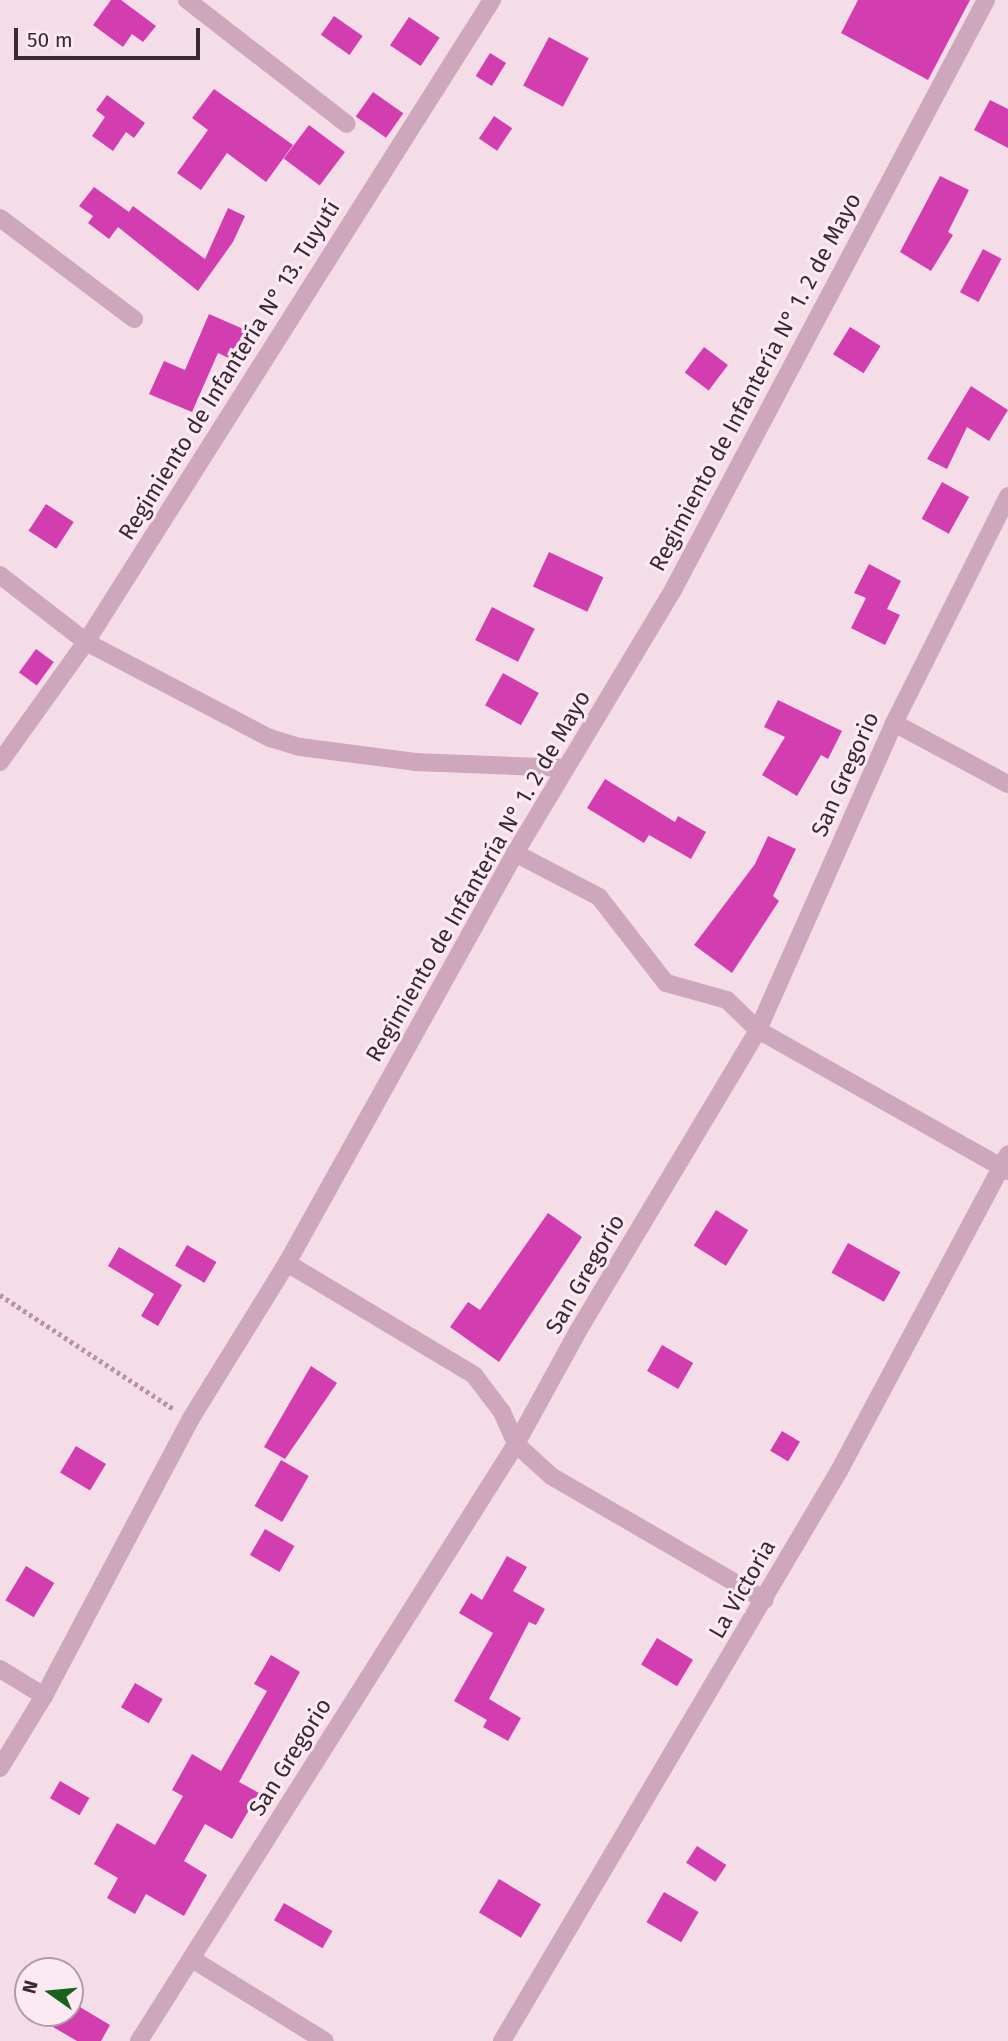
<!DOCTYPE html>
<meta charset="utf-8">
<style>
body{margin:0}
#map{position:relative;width:1008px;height:2041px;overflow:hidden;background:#f5dde8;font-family:"Fira Sans",sans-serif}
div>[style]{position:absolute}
.building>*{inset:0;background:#d23eaf;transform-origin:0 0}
.path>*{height:4.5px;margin-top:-2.25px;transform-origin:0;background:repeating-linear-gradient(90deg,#bb91a9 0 3.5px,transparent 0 7px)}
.minor>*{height:18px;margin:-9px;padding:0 9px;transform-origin:9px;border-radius:9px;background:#cfa7bd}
span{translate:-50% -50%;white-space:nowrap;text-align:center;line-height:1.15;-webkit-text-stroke:6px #fceaf2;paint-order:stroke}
.street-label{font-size:23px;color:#3b2835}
.north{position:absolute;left:14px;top:1957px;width:70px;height:70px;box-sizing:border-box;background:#fceaf2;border:2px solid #af9ca6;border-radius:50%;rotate:285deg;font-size:19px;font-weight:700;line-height:28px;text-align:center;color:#3b2835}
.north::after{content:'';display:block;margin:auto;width:24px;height:32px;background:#19611e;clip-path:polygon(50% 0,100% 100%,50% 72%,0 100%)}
.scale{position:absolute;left:14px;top:28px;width:186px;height:32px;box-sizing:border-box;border:4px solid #3b2835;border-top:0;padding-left:9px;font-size:21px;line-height:24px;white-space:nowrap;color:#3b2835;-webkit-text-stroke:5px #fceaf2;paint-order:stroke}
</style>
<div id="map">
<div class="building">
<div style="clip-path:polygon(111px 0,121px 0,156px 26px,143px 42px,132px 34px,123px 47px,93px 25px)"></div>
<div style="clip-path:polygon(858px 0,970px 0,928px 80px,841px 33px)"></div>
<div style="left:334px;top:16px;width:35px;height:23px;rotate:35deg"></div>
<div style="left:409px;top:17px;width:37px;height:34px;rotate:34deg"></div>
<div style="left:549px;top:37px;width:45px;height:55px;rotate:28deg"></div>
<div style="left:490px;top:53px;width:19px;height:27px;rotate:32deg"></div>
<div style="clip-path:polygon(214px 89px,293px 145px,266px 182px,227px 153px,201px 190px,177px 173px,208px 130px,192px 118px)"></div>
<div style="left:373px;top:92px;width:37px;height:30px;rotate:35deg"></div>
<div style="clip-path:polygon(107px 95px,145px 123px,134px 138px,126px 132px,113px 151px,92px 136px,105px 117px,96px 110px)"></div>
<div style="clip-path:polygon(990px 100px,1008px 109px,1008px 148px,974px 130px)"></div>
<div style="left:494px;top:116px;width:22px;height:27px;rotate:34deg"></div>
<div style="left:309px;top:125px;width:45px;height:42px;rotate:37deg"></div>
<div style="clip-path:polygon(940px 176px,969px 190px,948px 232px,953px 235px,931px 271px,900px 252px)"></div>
<div style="clip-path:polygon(94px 187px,129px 212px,133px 206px,205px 259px,228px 208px,245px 216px,233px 242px,198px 291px,118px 227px,127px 215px,109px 239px,88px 223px,93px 216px,79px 206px)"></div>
<div style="left:983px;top:249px;width:21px;height:49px;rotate:28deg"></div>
<div style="clip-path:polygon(209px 314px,248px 331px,235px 361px,218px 353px,192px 412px,149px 394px,164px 361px,185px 370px)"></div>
<div style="left:850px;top:327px;width:36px;height:32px;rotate:32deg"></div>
<div style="left:704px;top:347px;width:30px;height:32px;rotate:37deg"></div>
<div style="clip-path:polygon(971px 386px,1008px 410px,989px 441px,967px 427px,947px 469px,927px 459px)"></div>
<div style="left:942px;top:482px;width:31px;height:42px;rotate:29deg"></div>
<div style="left:46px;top:504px;width:33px;height:32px;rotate:33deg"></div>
<div style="left:549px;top:552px;width:60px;height:38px;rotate:25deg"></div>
<div style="clip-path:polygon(869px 564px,901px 581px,887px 609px,900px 615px,885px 645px,851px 628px,866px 598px,854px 593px)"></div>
<div style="left:492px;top:607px;width:48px;height:37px;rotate:27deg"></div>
<div style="left:36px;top:649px;width:22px;height:29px;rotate:36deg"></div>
<div style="left:503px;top:673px;width:41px;height:37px;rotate:29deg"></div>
<div style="clip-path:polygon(778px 700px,842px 731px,828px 759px,821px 755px,797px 796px,762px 775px,785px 737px,764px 727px)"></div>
<div style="clip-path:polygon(605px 779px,675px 822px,678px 816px,706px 832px,691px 859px,649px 835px,644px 843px,587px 808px)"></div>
<div style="clip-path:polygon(768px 836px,796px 849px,773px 896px,779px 901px,732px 973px,694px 945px,755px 864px)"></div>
<div style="left:716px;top:1210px;width:38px;height:42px;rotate:32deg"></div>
<div style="clip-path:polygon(548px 1213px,582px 1237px,499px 1362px,450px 1327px,468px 1302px,480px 1310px)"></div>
<div style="left:848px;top:1243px;width:60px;height:34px;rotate:29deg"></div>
<div style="left:187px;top:1245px;width:34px;height:24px;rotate:30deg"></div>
<div style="clip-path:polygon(119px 1247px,182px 1285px,158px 1326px,141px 1316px,154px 1294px,108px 1266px)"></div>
<div style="left:662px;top:1345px;width:36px;height:30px;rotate:30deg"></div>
<div style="clip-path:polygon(311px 1366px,337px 1383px,285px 1459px,264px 1447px)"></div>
<div style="left:782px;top:1431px;width:21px;height:23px;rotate:31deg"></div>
<div style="left:76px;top:1446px;width:35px;height:31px;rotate:31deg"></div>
<div style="left:281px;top:1460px;width:32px;height:53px;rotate:30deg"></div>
<div style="left:265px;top:1529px;width:34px;height:30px;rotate:30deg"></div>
<div style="clip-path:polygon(507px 1556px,527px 1567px,513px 1591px,545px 1609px,536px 1625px,529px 1622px,489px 1699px,521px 1718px,508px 1741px,483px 1727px,487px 1720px,454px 1701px,493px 1633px,459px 1613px,471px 1593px,482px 1600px)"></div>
<div style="left:26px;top:1566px;width:33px;height:40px;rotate:31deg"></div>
<div style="left:657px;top:1638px;width:42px;height:31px;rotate:31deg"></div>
<div style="clip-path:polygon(271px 1655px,300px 1672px,239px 1782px,259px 1793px,232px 1839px,205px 1824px,184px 1861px,207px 1875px,184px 1916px,146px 1894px,135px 1914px,107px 1898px,118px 1878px,94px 1864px,117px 1823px,155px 1845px,183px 1796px,172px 1790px,192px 1754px,221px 1771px,267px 1691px,254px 1684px)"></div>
<div style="left:135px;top:1683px;width:32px;height:28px;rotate:30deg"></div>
<div style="left:60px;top:1781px;width:34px;height:20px;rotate:30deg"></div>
<div style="left:697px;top:1846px;width:35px;height:20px;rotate:33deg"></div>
<div style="left:499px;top:1879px;width:49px;height:39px;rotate:31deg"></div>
<div style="left:664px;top:1892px;width:40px;height:35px;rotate:30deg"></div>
<div style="left:284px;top:1903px;width:56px;height:20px;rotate:30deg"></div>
<div style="clip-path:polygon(70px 2001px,110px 2025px,101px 2041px,77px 2041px,53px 2027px,61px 2013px,70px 2013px)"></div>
</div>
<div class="path">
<div style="left:0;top:1295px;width:209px;rotate:33.3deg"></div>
</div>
<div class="minor">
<div style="left:187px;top:0;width:202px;rotate:37.8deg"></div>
<div style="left:0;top:218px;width:168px;rotate:37deg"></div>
<div style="left:0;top:575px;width:109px;rotate:37.9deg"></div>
<div style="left:86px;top:642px;width:208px;rotate:27.6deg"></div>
<div style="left:270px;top:738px;width:31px;rotate:17deg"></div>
<div style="left:300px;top:747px;width:116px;rotate:7.4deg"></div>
<div style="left:415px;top:762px;width:151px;rotate:2.3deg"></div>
<div style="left:894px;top:723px;width:129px;rotate:28.2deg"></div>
<div style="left:0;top:762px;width:148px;rotate:-54.4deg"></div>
<div style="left:86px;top:642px;width:760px;rotate:-57.69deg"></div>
<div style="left:515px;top:853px;width:95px;rotate:27.6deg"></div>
<div style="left:599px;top:897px;width:109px;rotate:52.1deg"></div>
<div style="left:666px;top:983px;width:63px;rotate:15.6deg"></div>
<div style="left:727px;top:1000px;width:43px;rotate:44.1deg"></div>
<div style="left:758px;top:1030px;width:287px;rotate:29.4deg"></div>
<div style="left:287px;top:1263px;width:218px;rotate:30.9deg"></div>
<div style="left:474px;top:1375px;width:46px;rotate:52.9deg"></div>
<div style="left:502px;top:1412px;width:35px;rotate:66deg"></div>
<div style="left:516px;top:1444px;width:47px;rotate:42.4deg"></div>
<div style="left:551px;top:1476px;width:247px;rotate:30.1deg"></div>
<div style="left:0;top:1669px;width:52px;rotate:31.5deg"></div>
<div style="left:0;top:1768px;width:84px;rotate:-58.6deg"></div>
<div style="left:44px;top:1696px;width:312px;rotate:-62.1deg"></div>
<div style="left:190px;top:1420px;width:185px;rotate:-58.3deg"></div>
<div style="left:287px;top:1263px;width:469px;rotate:-60.9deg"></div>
<div style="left:515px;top:853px;width:307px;rotate:-59deg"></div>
<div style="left:673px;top:590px;width:668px;rotate:-62.05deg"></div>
<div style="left:192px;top:1959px;width:156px;rotate:31.7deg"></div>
<div style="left:139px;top:2041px;width:706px;rotate:-57.73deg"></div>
<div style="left:516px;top:1444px;width:129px;rotate:-61.2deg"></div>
<div style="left:578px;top:1331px;width:351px;rotate:-59.1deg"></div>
<div style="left:758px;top:1030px;width:336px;rotate:-66.1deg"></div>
<div style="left:894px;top:723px;width:254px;rotate:-63.3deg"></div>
<div style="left:502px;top:2041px;width:662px;rotate:-59.41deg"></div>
<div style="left:839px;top:1471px;width:359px;rotate:-61.9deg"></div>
</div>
<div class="street-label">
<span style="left:229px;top:370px;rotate:-58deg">Regimiento de Infantería N° 13. Tuyutí</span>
<span style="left:755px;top:382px;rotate:-62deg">Regimiento de Infantería N° 1. 2 de Mayo</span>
<span style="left:845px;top:774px;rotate:-66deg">San Gregorio</span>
<span style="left:478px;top:876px;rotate:-60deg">Regimiento de Infantería N° 1. 2 de Mayo</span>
<span style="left:585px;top:1274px;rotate:-60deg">San Gregorio</span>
<span style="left:742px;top:1589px;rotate:-60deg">La Victoria</span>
<span style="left:290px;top:1757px;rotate:-58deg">San Gregorio</span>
</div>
<div class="north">N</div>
<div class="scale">50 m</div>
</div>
